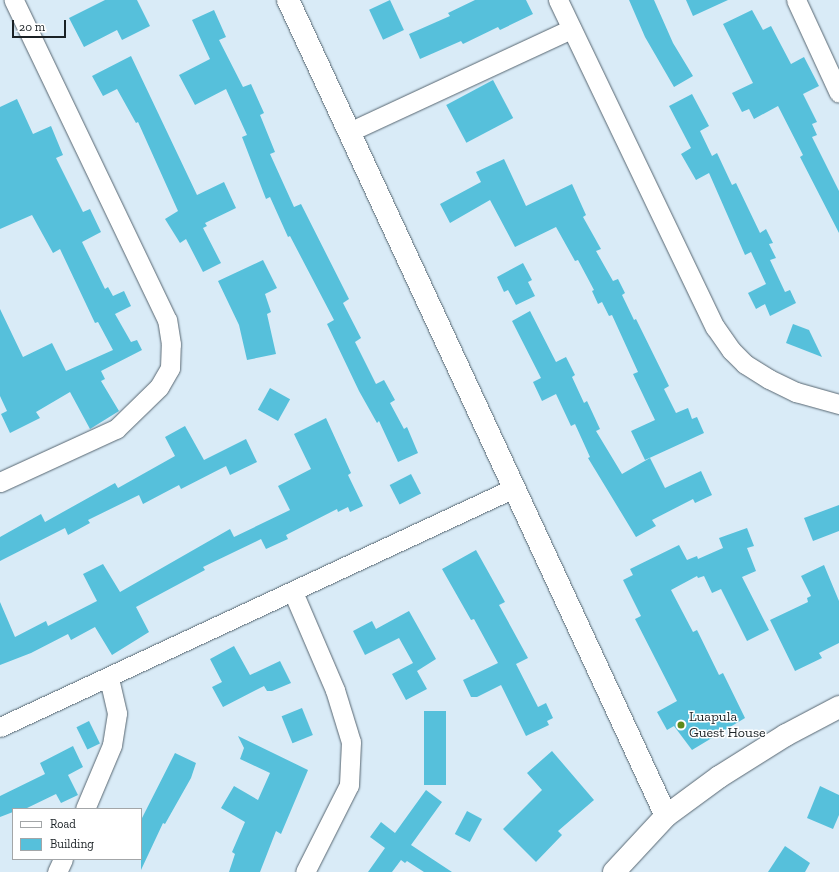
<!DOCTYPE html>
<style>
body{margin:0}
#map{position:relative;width:839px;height:872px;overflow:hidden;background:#d9ebf7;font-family:"Zilla Slab",serif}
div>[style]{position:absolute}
.building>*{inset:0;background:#56c0db;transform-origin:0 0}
.roads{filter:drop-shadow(0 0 1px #576671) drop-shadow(0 0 1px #576671)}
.minor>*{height:19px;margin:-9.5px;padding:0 9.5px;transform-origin:9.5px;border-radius:9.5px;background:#fff}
.tertiary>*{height:22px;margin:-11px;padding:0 11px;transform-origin:11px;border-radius:11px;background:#fff}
.dots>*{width:11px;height:11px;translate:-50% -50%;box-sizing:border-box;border:2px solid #fff;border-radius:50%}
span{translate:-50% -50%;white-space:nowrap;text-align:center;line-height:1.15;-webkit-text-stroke:3px #fff;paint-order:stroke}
.poi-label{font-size:14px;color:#1a2125}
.left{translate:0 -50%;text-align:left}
.legend{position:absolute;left:12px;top:808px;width:130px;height:52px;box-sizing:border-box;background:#fff;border:1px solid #a3a6a8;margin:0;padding:5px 7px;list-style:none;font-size:12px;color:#1a2125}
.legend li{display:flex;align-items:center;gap:8px;height:20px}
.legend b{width:20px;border:1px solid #a3a6a8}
.scale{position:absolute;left:12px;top:20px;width:54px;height:18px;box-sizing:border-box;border:2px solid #1a2125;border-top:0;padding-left:5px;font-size:12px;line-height:14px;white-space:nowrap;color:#1a2125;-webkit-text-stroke:3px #fff;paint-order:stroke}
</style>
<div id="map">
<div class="building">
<div style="clip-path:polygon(105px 0,137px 0,150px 26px,122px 40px,117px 30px,84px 47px,69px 18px)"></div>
<div style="left:390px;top:0;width:33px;height:23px;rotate:65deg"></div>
<div style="clip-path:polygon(475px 0,526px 0,533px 14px,500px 30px,498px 27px,463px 44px,461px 41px,420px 59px,409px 34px,450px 16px,448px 13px)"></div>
<div style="clip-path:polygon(629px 0,654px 0,673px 43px,693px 76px,674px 87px,645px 37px)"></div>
<div style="clip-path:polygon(686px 0,728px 0,693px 16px)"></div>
<div style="clip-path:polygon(214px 10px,226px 37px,219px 40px,243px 87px,251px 84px,264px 113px,260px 115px,275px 152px,270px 154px,294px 207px,301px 204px,349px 299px,343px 303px,361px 338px,355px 342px,376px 384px,384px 380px,395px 400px,390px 403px,404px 429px,407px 427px,418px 453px,398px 462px,379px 421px,377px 423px,359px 391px,327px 324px,334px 320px,290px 236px,288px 237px,270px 197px,266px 199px,242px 137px,247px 135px,226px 89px,195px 105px,179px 75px,210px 59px,192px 20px)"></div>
<div style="clip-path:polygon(752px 10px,763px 30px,771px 26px,791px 64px,804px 57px,819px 86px,803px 94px,817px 122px,812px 124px,817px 135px,812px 137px,839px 191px,839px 233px,800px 157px,803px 155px,778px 106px,754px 119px,749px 109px,742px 112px,732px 93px,753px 83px,723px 24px)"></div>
<div style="clip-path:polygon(131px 56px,197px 195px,224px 182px,236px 208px,205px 223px,207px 226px,203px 228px,221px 263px,203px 272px,186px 239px,180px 243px,165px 219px,178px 211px,138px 122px,136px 123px,117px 89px,103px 96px,92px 76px)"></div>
<div style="left:493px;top:80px;width:43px;height:53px;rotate:62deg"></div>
<div style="clip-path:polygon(692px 94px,709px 126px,700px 131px,712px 156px,717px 153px,732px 185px,736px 183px,760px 233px,766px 229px,773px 243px,769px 244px,776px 258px,770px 260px,785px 292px,790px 290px,796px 303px,770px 316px,765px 304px,756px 309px,748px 293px,766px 284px,751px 252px,745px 255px,709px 173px,696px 180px,681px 154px,691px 148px,669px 106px)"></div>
<div style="clip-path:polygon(17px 99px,33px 134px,51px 126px,63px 155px,56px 158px,83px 212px,90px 209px,101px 232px,82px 242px,105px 289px,108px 287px,113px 296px,124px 291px,131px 306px,115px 314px,131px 342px,137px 340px,142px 350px,101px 371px,105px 379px,101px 381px,119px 411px,90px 429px,70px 392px,36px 412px,40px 418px,10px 433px,1px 414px,7px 411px,0 396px,0 309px,23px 357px,52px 343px,66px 371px,113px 350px,98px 322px,95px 323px,60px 249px,53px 253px,32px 215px,0 229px,0 107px)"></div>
<div style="clip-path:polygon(504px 159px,526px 206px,572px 184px,586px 215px,583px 217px,601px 249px,596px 251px,613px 281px,618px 279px,625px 293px,622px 295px,634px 320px,636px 319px,669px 386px,664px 389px,676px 413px,688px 408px,692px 419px,697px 417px,704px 433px,645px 460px,631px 431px,655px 420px,633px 374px,638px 372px,612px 315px,609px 316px,602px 302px,598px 304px,592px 291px,594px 290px,578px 260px,575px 261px,556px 227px,515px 247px,490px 200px,450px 223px,440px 204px,481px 182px,476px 172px)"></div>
<div style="clip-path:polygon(263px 260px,277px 288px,265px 294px,271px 312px,267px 314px,276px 354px,247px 360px,239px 325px,218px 281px)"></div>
<div style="clip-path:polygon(523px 263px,532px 280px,528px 282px,535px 296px,516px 305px,508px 290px,504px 292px,497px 277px)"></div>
<div style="clip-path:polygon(530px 311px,556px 362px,566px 357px,575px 375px,572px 377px,584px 403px,587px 401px,600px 429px,596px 431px,622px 474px,650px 458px,665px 488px,701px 471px,712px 495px,695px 503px,693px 499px,652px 520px,656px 526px,636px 537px,588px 458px,590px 457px,575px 424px,571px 426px,556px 394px,542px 401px,533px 382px,541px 378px,512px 321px)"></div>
<div style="clip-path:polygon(793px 324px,809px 330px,822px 357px,786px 343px)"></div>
<div style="left:270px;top:388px;width:23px;height:25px;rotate:29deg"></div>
<div style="clip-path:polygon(326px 418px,351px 473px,348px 475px,363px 506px,350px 512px,348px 507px,338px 512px,337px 509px,286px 535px,288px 539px,266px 549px,261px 539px,203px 567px,205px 570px,136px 607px,149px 632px,112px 655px,95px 627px,71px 640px,68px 634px,31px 653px,0 665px,0 602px,15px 637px,46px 621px,48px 626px,97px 601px,83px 574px,103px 564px,120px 592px,230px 529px,234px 537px,290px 510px,278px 486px,311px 469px,294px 434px)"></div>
<div style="clip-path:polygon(185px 426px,204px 460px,246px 439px,257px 462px,230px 475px,226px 466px,181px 489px,179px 485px,143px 504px,139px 495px,88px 520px,90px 523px,68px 535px,65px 528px,0 561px,0 537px,41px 514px,45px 522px,115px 483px,118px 488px,175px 456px,165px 437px)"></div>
<div style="left:411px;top:474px;width:22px;height:24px;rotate:63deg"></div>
<div style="clip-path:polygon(839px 505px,839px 531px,813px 541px,804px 518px)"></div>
<div style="clip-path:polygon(747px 528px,754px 546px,747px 548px,756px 571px,742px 577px,769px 630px,747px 641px,721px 589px,712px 593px,704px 576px,698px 578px,697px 576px,671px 590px,693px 632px,697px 630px,719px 675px,723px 673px,745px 718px,692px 750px,674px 726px,667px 730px,657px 712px,677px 701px,635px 619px,641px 616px,623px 580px,633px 575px,630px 569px,679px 545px,687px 560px,697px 556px,698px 559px,723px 548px,719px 538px)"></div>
<div style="clip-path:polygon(476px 550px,505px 602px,499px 605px,528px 658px,516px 664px,538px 707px,546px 703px,553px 718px,547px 721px,549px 725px,526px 736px,501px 685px,477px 697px,471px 697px,463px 680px,498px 663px,474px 619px,471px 620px,442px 569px)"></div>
<div style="clip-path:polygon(824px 565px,839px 601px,839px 643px,819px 653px,822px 658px,795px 671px,770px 620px,808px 602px,807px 598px,811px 596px,801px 576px)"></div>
<div style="clip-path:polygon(409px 611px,436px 659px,417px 671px,427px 689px,406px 700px,392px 674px,413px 663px,399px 638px,365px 655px,353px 631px,372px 621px,376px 629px)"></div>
<div style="clip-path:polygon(234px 646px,250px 675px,280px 661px,291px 683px,272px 691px,267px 691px,264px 686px,223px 707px,212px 687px,222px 682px,210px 659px)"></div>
<div style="left:302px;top:708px;width:29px;height:22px;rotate:68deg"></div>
<div style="left:424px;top:711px;width:22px;height:74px"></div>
<div style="left:89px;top:721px;width:25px;height:14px;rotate:64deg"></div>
<div style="clip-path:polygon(238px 736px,308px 770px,281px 834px,276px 831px,260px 872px,229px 872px,235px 854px,232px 852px,245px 822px,221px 808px,234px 786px,258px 800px,270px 773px,240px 759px,244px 748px)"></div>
<div style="clip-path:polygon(73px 746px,83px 767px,68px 775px,78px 795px,61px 803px,56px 794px,25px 809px,13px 809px,13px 812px,0 817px,0 796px,45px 774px,40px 763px)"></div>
<div style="clip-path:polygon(552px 751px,594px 800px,558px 831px,562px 835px,536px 862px,503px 829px,542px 790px,527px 773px)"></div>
<div style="clip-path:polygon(175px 753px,196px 763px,191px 778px,165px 824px,163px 823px,141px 870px,141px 820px)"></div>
<div style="clip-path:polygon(820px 786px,839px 795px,839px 815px,833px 829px,807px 818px)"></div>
<div style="clip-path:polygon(426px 790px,442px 802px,411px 845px,452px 872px,424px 872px,407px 861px,405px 863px,401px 860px,392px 872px,368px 872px,385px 848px,370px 837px,381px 822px,395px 833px)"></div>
<div style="left:467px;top:811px;width:17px;height:26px;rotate:28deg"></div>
<div style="clip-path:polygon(785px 846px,810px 863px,805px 872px,768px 872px)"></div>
</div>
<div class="roads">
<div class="minor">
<div style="left:558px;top:0;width:363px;rotate:64.4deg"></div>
<div style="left:715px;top:327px;width:28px;rotate:55deg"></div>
<div style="left:731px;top:350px;width:20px;rotate:45deg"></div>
<div style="left:745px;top:364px;width:28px;rotate:32deg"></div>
<div style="left:769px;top:379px;width:30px;rotate:26deg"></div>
<div style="left:796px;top:392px;width:45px;rotate:15.6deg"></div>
<div style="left:796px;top:0;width:102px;rotate:65.2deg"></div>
<div style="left:349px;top:132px;width:245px;rotate:-24.9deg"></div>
<div style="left:0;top:482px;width:128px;rotate:-24.6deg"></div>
<div style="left:116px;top:429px;width:60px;rotate:-44.3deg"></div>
<div style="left:159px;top:387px;width:22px;rotate:-60deg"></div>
<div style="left:170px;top:368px;width:24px;rotate:-88deg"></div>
<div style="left:171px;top:344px;width:24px;rotate:-99deg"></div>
<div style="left:167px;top:320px;width:355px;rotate:-115.6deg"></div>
<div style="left:293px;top:592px;width:107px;rotate:66.8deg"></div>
<div style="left:335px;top:690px;width:54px;rotate:72.9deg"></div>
<div style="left:351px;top:742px;width:43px;rotate:92.7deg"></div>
<div style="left:349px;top:785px;width:97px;rotate:116.8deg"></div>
<div style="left:0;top:727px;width:567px;rotate:-24.94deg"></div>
<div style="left:85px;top:809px;width:69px;rotate:-67.1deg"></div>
<div style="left:112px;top:745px;width:32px;rotate:-81deg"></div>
<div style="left:117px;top:713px;width:36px;rotate:-103deg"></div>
<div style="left:57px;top:872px;width:14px;rotate:-65deg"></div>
</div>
<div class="tertiary">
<div style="left:288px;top:0;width:899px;rotate:65.14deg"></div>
<div style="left:614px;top:872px;width:76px;rotate:-47.1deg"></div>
<div style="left:666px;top:816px;width:66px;rotate:-36.3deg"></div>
<div style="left:719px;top:777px;width:79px;rotate:-32.1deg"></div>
<div style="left:786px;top:735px;width:60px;rotate:-27.8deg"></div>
</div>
</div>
<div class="dots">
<div style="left:681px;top:725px;background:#5e8a1b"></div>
</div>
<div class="poi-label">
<span class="left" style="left:689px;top:725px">Luapula<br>Guest House</span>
</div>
<ul class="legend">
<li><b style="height:5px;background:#fff"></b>Road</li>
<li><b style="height:11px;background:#56c0db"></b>Building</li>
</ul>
<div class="scale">20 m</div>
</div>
